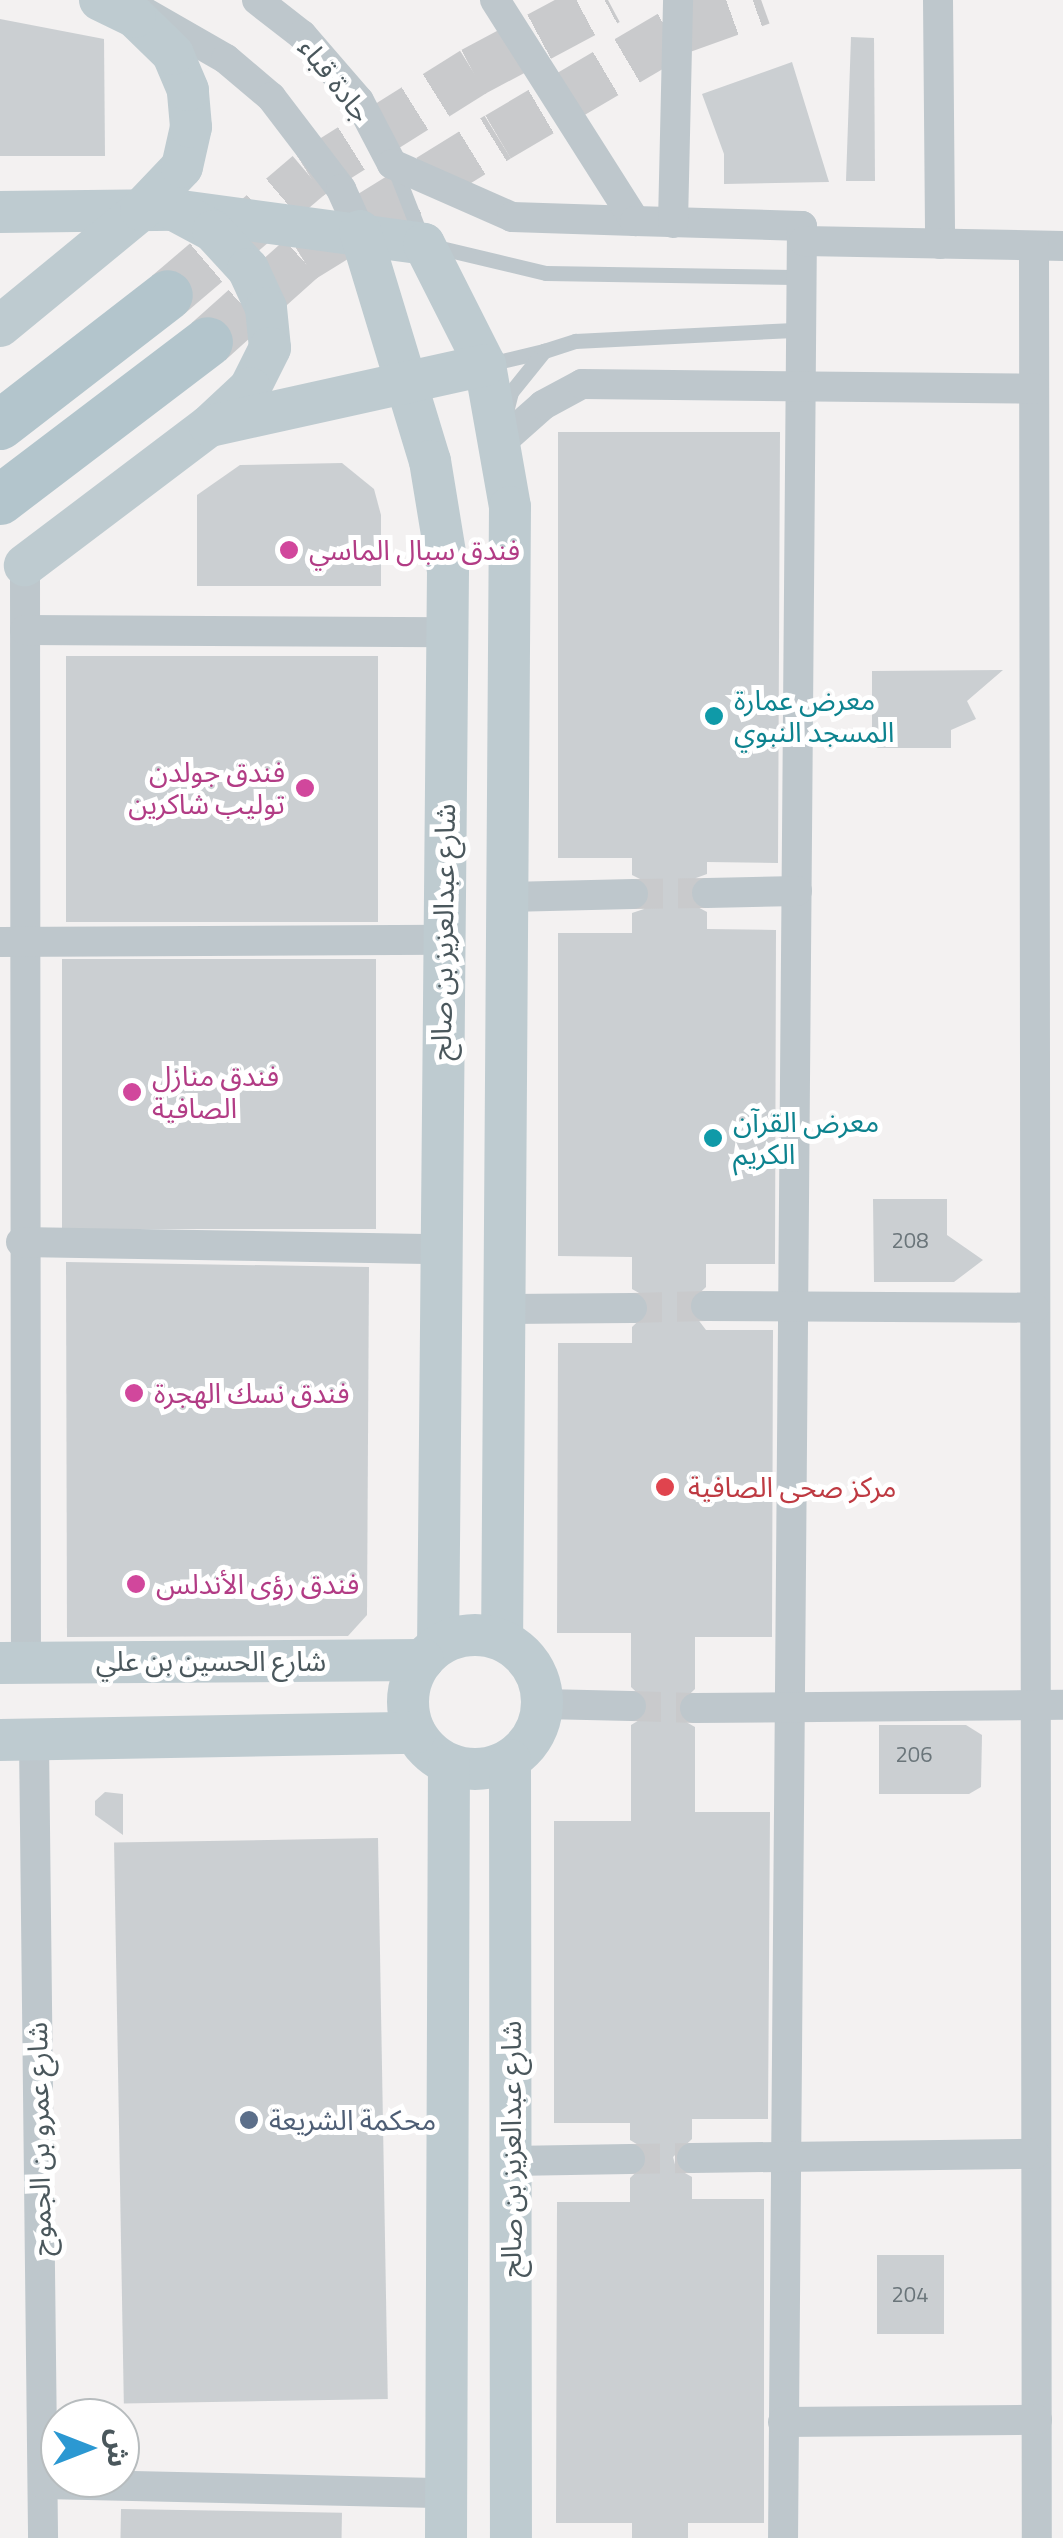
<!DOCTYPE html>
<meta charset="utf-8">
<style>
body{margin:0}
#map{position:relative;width:1063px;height:2538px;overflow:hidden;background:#f3f1f1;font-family:"Titillium Web","Noto Sans Arabic",sans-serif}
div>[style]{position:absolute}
.building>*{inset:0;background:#cbcfd2;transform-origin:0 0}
.street-tunnel>*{height:30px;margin-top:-15px;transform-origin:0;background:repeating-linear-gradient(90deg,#c9cacc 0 30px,transparent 0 45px)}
.primary-tunnel>*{height:50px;margin-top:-25px;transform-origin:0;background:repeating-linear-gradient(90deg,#c9cacc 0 50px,transparent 0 75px)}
.lane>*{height:15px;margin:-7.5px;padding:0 7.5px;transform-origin:7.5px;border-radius:7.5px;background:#bec7cc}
.street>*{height:30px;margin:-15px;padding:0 15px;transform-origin:15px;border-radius:15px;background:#bec7cc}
.secondary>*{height:42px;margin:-21px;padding:0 21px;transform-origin:21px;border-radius:21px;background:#becbd0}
.secondary>.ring{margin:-21px;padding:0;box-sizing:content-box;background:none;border:42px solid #becbd0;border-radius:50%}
.primary>*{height:50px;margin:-25px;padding:0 25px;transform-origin:25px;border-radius:25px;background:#b3c5cc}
.dots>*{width:28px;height:28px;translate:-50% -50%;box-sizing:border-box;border:5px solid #fff;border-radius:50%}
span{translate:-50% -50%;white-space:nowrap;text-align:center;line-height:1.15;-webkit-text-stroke:10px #fff;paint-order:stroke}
.number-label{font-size:22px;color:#6a757a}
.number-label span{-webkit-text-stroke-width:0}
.street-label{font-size:28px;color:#4a575c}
.hotel-label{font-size:28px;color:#b23c85}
.left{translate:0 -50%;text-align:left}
.right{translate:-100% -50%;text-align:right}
.culture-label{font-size:28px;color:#0d838f}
.health-label{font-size:28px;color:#be3a42}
.service-label{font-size:28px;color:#4e5e75}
.north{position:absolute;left:40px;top:2398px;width:100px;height:100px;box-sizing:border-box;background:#fff;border:2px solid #b7bcbe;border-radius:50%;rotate:90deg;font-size:28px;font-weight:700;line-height:40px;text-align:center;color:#4a575c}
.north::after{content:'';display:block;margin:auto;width:35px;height:45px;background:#2b98d2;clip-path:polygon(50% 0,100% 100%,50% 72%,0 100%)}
</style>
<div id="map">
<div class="building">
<div style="clip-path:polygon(0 19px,104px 39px,105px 156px,0 156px)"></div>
<div style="clip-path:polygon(851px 37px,874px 38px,875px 181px,846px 181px)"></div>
<div style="clip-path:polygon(792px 62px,829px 182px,724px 184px,724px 154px,702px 94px)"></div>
<div style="clip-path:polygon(558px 432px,780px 432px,778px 863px,707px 862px,707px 874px,696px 878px,688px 892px,692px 904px,707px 912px,707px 929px,776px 930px,775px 1264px,706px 1264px,706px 1287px,687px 1305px,706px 1330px,773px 1330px,772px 1637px,695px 1637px,695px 1689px,676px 1707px,679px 1718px,695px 1727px,695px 1812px,770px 1812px,768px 2119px,692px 2119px,692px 2139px,673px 2157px,676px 2168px,692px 2177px,692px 2199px,764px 2199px,764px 2523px,688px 2523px,688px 2538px,632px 2538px,632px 2523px,556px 2523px,557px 2202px,630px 2202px,630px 2178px,649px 2160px,645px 2149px,630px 2140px,630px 2123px,554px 2123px,554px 1821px,631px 1821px,631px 1725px,646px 1716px,650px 1705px,631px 1687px,631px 1633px,557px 1633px,558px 1343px,632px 1343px,632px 1327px,651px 1309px,648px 1298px,632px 1289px,632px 1257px,558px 1256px,558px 933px,632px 933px,632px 913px,644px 909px,652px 895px,648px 883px,632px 875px,632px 858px,558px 858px)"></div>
<div style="clip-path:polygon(342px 463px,374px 489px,381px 515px,381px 586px,197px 586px,197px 495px,240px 465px)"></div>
<div style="left:378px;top:656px;width:266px;height:312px;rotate:90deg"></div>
<div style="clip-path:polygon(1003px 670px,967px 701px,976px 719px,951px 730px,951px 748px,872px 748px,872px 671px)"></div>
<div style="left:376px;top:959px;width:270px;height:314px;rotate:90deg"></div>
<div style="clip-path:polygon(873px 1199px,947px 1199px,947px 1235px,983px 1260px,954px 1282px,874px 1282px)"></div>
<div style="clip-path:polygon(66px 1262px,369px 1267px,367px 1615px,348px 1636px,67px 1637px)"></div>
<div style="clip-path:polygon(879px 1725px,966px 1725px,982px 1735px,981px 1787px,969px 1794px,879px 1794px)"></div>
<div style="clip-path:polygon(105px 1792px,123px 1794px,123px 1835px,95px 1815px,95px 1801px)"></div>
<div style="left:378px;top:1838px;width:561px;height:264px;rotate:89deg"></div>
<div style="left:944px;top:2255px;width:79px;height:67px;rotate:90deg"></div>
<div style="left:121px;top:2509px;width:221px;height:29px;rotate:1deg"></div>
</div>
<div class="street-tunnel">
<div style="left:633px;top:894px;width:74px;rotate:-0.8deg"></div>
<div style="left:632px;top:1308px;width:74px;rotate:-1.5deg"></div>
<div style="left:631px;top:1706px;width:64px;rotate:1.8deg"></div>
<div style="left:630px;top:2159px;width:62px;rotate:-0.9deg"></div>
</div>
<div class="primary-tunnel">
<div style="left:168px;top:295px;width:185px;rotate:-40.4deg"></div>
<div style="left:309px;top:175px;width:194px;rotate:-32.1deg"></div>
<div style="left:473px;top:72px;width:153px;rotate:-28.1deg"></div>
<div style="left:208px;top:342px;width:126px;rotate:-41.8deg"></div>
<div style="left:302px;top:258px;width:230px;rotate:-31.7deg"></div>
<div style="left:498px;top:137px;width:215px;rotate:-30.5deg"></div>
<div style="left:683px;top:28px;width:83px;rotate:-19.7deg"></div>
</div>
<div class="lane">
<div style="left:394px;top:167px;width:83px;rotate:68.7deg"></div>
<div style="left:424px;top:244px;width:125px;rotate:13.4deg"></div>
<div style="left:546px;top:273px;width:248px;rotate:0.9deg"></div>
<div style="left:489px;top:364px;width:57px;rotate:-13.3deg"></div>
<div style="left:506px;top:412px;width:21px;rotate:-76deg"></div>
<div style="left:511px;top:392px;width:53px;rotate:-51.2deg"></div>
<div style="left:544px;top:351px;width:33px;rotate:-18deg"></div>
<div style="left:575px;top:341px;width:219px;rotate:-2.9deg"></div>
</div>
<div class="street">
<div style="left:257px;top:0;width:57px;rotate:37.9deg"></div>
<div style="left:302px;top:35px;width:87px;rotate:49.2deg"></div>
<div style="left:359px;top:101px;width:71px;rotate:62.4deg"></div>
<div style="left:392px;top:164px;width:131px;rotate:23.8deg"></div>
<div style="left:512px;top:217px;width:123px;rotate:1.9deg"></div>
<div style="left:495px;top:0;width:262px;rotate:57.6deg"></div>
<div style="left:635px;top:221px;width:167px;rotate:1.7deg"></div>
<div style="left:802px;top:226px;width:2312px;rotate:90.47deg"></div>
<div style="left:938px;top:0;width:244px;rotate:89.5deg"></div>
<div style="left:139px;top:9px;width:100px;rotate:29.9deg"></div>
<div style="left:226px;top:59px;width:59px;rotate:40.2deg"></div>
<div style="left:271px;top:97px;width:116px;rotate:52.7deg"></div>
<div style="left:341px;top:189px;width:46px;rotate:65.7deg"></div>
<div style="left:673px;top:223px;width:223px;rotate:-88.7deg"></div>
<div style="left:804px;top:241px;width:259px;rotate:1.1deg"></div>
<div style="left:1034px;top:246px;width:2292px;rotate:89.93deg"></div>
<div style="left:498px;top:445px;width:60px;rotate:-41.6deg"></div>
<div style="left:543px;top:405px;width:44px;rotate:-28.3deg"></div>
<div style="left:582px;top:384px;width:452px;rotate:0.6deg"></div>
<div style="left:25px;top:565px;width:1098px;rotate:89.95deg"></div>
<div style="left:25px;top:630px;width:421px;rotate:0.3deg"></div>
<div style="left:707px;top:893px;width:90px;rotate:-1.3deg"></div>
<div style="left:507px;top:897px;width:126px;rotate:-1.4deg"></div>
<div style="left:0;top:942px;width:442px;rotate:-0.3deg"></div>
<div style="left:21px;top:1242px;width:420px;rotate:1deg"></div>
<div style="left:706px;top:1306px;width:328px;rotate:0.3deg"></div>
<div style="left:504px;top:1309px;width:128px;rotate:-0.4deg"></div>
<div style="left:543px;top:1704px;width:88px;rotate:1.3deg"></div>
<div style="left:695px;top:1708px;width:368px;rotate:-0.5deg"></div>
<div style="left:34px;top:1740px;width:798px;rotate:89.35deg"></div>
<div style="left:692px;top:2158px;width:343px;rotate:-0.7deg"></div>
<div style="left:511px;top:2161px;width:119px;rotate:-1deg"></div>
<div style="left:783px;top:2422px;width:254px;rotate:-0.5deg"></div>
<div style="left:43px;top:2484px;width:403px;rotate:1.3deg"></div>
</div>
<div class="secondary">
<div style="left:174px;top:210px;width:252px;rotate:7.7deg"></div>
<div style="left:424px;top:244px;width:136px;rotate:63.2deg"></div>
<div style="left:485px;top:365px;width:144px;rotate:80deg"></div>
<div style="left:510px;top:507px;width:1133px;rotate:90.4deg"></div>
<div style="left:0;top:212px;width:174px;rotate:-0.7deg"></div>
<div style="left:174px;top:210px;width:44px;rotate:28.3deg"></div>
<div style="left:213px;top:231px;width:52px;rotate:47.4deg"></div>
<div style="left:248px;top:269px;width:43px;rotate:65.2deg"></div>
<div style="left:266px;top:308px;width:40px;rotate:84.3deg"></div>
<div style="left:270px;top:348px;width:45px;rotate:116.6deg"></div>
<div style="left:250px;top:388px;width:56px;rotate:137.2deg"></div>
<div style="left:209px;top:426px;width:231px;rotate:142.9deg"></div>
<div style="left:360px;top:231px;width:240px;rotate:73.1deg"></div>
<div style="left:430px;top:461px;width:111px;rotate:80.7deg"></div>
<div style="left:448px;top:571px;width:1074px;rotate:90.53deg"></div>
<div style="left:0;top:326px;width:183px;rotate:-39.4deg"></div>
<div style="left:141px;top:210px;width:59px;rotate:-46.4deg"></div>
<div style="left:182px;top:167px;width:41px;rotate:-77.3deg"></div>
<div style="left:191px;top:127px;width:37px;rotate:-95deg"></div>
<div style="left:188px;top:90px;width:39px;rotate:-113deg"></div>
<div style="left:173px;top:54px;width:53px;rotate:-135.8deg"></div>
<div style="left:135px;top:17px;width:39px;rotate:-154deg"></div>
<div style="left:210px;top:426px;width:282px;rotate:-12.5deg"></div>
<div class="ring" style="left:408px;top:1635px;width:92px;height:92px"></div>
<div style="left:0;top:1663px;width:423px;rotate:-0.4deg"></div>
<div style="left:0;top:1740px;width:415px;rotate:-1deg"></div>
<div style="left:510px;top:1760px;width:778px;rotate:89.93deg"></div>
<div style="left:446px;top:2538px;width:773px;rotate:-89.78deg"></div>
</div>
<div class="primary">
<div style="left:0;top:425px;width:212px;rotate:-37.7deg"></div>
<div style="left:0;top:500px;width:261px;rotate:-37.2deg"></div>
</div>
<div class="dots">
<div style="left:289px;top:550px;background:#d1479c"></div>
<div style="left:714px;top:716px;background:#0f9aa8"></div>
<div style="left:305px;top:788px;background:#d1479c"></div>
<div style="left:132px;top:1092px;background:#d1479c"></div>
<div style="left:713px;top:1138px;background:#0f9aa8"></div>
<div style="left:134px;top:1393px;background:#d1479c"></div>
<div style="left:665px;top:1487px;background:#e0444e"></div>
<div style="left:136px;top:1584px;background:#d1479c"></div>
<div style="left:249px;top:2120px;background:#5c6f8a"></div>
</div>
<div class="number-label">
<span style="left:910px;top:1241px">208</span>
<span style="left:914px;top:1755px">206</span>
<span style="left:910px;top:2295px">204</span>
</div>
<div class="street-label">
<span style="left:335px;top:80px;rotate:52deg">جادة قباء</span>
<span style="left:443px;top:932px;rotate:-89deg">شارع عبدالعزيز بن صالح</span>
<span style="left:211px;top:1661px">شارع الحسين بن علي</span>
<span style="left:39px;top:2139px;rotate:-91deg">شارع عمرو بن الجموح</span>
<span style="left:511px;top:2149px;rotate:-90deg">شارع عبدالعزيز بن صالح</span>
</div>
<div class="hotel-label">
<span class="left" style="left:309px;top:550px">فندق سبال الماسي</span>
<span class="right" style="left:285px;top:788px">فندق جولدن<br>توليب شاكرين</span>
<span class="left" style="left:152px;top:1092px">فندق منازل<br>الصافية</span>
<span class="left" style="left:154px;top:1393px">فندق نسك الهجرة</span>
<span class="left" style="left:156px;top:1584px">فندق رؤى الأندلس</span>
</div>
<div class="culture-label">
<span class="left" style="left:734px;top:716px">معرض عمارة<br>المسجد النبوي</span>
<span class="left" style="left:733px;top:1138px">معرض القرآن<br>الكريم</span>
</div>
<div class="health-label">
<span class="left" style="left:688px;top:1487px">مركز صحى الصافية</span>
</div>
<div class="service-label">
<span class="left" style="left:269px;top:2120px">محكمة الشريعة</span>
</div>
<div class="north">ش</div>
</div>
